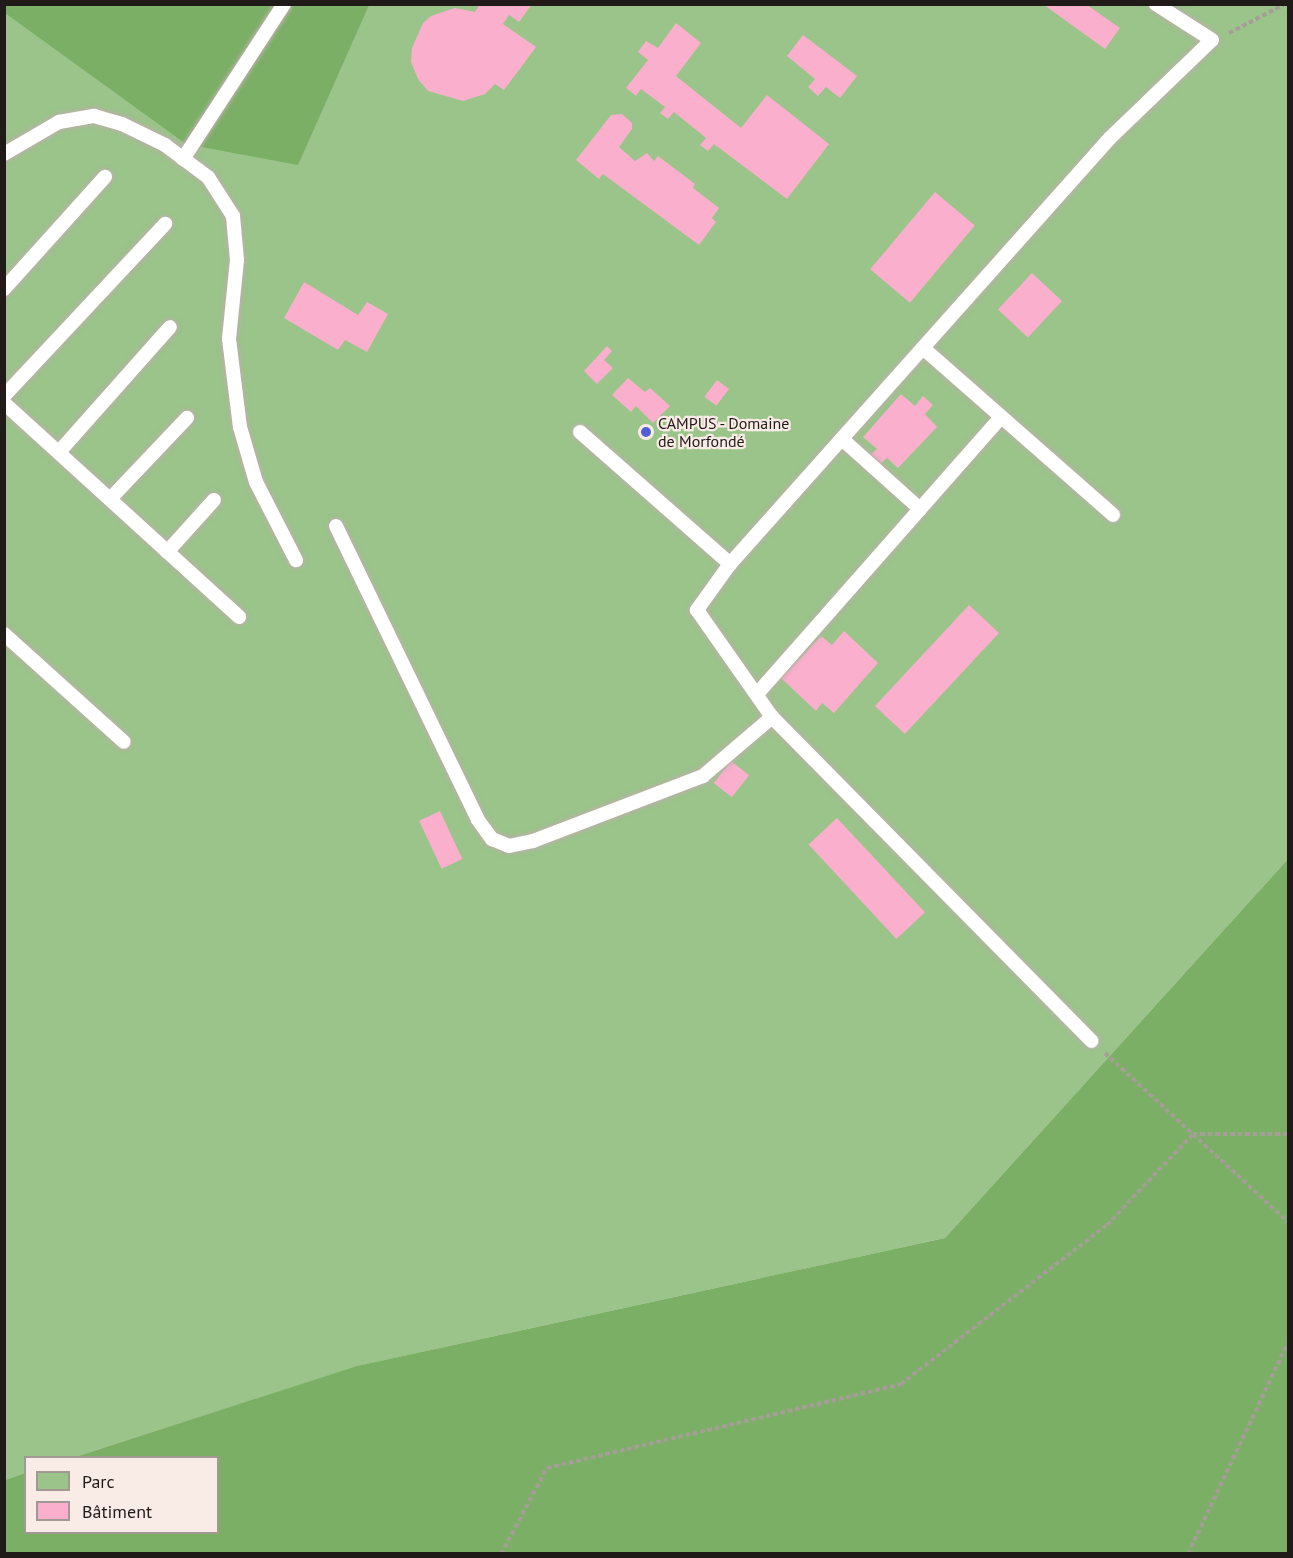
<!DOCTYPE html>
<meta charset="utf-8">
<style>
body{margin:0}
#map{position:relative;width:1293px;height:1558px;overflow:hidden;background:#ebded8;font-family:"PT Sans",sans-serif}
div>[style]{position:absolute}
.green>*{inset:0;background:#9ac48a}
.forest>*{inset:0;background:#7aaf65}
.building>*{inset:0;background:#faafcc;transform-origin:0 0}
.path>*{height:4px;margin-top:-2px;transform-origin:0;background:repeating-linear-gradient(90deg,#a69c98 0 4.5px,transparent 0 7.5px)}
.roads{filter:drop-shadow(0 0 2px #bcafa9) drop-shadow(0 0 2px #bcafa9)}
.service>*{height:14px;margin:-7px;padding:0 7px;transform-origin:7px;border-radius:7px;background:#fff}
.dots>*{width:16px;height:16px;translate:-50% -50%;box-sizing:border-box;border:3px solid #f9ebe5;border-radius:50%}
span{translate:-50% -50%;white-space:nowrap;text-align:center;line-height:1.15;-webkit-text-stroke:4.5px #f9ebe5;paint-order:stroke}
.poi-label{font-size:16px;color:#201b19}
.left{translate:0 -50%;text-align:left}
.frame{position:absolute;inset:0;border:6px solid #201b19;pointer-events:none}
.legend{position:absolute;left:24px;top:1456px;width:195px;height:78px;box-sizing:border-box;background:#f9ebe5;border:2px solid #a29893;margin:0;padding:8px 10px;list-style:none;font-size:18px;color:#201b19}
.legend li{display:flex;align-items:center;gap:12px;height:30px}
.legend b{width:30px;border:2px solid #a29893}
</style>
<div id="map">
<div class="green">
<div style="clip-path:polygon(4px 5px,1288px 5px,1288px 859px,945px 1238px,358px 1366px,75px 1457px,26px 1458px,25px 1473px,5px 1480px)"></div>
</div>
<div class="forest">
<div style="clip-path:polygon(5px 4px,369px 5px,298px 165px,186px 144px,5px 13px)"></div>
<div style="clip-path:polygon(1288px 859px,1288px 1553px,5px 1553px,5px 1480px,25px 1473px,26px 1532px,218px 1532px,218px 1458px,75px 1457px,357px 1366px,945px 1238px)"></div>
</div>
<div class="building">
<div style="clip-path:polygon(480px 4px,532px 4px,519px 22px,509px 15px,503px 24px,536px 47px,504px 90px,495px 84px,485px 94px,463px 101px,428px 91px,418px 79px,411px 62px,412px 48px,423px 23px,431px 16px,455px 8px,475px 12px)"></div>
<div style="clip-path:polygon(1044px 5px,1087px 5px,1120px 28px,1105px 49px)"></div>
<div style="clip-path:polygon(676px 23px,701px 43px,676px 76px,741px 128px,767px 95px,829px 144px,787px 199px,714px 144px,708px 151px,700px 145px,706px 138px,674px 112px,668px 119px,660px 113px,665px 107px,641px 89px,636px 96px,626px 88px,648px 60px,638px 52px,646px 41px,658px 48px)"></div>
<div style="clip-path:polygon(803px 35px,857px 76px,840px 98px,826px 87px,818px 96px,808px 87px,815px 79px,787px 56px)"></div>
<div style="clip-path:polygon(622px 114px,632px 123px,632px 129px,619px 147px,635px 161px,647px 153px,654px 161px,658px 156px,695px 184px,693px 188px,719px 208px,712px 218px,716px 222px,699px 245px,603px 174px,599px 179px,576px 160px,611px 115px)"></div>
<div style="left:935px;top:192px;width:52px;height:101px;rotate:40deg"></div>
<div style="left:1032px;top:273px;width:41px;height:50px;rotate:43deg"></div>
<div style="clip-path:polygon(304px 282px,358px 315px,367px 302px,388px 314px,367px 352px,345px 340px,338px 350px,284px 318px)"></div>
<div style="clip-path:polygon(607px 346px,612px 351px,604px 360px,613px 368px,597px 384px,584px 371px)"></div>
<div style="clip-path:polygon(628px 378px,645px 392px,650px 388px,670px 406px,653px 423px,636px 406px,631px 412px,612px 395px)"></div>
<div style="left:717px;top:380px;width:15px;height:21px;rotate:37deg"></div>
<div style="clip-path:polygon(901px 394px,915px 406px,923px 396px,933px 405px,925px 414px,937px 427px,898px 468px,887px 458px,877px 467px,867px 458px,877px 449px,863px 437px)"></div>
<div style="left:969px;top:605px;width:41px;height:138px;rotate:43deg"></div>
<div style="clip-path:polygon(844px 631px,878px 663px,834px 713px,822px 703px,816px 711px,781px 678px,821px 636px,832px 645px)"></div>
<div style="left:731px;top:761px;width:23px;height:28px;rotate:38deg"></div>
<div style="left:440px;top:811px;width:53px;height:23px;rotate:65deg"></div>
<div style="left:837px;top:818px;width:129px;height:39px;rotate:47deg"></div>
</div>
<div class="path">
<div style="left:1229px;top:33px;width:63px;rotate:-27.4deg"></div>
<div style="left:1105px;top:1053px;width:249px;rotate:42.7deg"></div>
<div style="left:501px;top:1554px;width:98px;rotate:-61.9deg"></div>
<div style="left:547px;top:1468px;width:364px;rotate:-13.3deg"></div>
<div style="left:901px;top:1384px;width:260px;rotate:-37.7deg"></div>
<div style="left:1107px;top:1225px;width:125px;rotate:-46.6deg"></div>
<div style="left:1193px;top:1134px;width:95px"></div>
<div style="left:1188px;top:1554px;width:234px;rotate:-64.7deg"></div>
</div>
<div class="roads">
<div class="service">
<div style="left:4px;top:154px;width:64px;rotate:-30.2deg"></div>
<div style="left:59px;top:122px;width:36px;rotate:-10deg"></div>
<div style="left:94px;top:116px;width:29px;rotate:16deg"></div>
<div style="left:122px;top:124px;width:48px;rotate:26deg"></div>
<div style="left:165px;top:145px;width:54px;rotate:36.7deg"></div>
<div style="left:208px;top:177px;width:46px;rotate:57.3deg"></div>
<div style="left:233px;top:216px;width:44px;rotate:84.8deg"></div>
<div style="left:237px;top:260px;width:79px;rotate:95.8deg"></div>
<div style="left:229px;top:339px;width:89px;rotate:82.9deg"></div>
<div style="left:240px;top:427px;width:57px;rotate:73.8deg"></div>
<div style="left:256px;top:482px;width:88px;rotate:62.9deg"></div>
<div style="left:183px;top:159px;width:185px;rotate:-56.9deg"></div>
<div style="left:4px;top:289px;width:151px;rotate:-48deg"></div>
<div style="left:923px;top:348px;width:253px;rotate:41.3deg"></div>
<div style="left:4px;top:396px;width:236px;rotate:-46.9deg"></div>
<div style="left:4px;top:403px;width:318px;rotate:42.3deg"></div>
<div style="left:580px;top:432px;width:200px;rotate:41.3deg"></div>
<div style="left:730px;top:564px;width:571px;rotate:-48.27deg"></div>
<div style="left:1110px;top:138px;width:141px;rotate:-43.9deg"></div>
<div style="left:1212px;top:40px;width:67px;rotate:-147.3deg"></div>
<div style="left:842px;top:439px;width:105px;rotate:41.9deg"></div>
<div style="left:59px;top:452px;width:167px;rotate:-48.4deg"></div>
<div style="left:110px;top:499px;width:112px;rotate:-46.5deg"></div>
<div style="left:336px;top:526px;width:326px;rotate:64.2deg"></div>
<div style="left:478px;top:820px;width:24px;rotate:54deg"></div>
<div style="left:492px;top:839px;width:18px;rotate:22deg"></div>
<div style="left:509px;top:846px;width:25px;rotate:-12deg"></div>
<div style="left:533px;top:841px;width:182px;rotate:-20.9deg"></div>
<div style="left:703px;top:776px;width:91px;rotate:-40.5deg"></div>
<div style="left:167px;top:552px;width:70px;rotate:-47.9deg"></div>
<div style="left:730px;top:564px;width:57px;rotate:125.7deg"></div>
<div style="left:697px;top:610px;width:131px;rotate:55deg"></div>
<div style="left:772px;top:717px;width:455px;rotate:45.4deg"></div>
<div style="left:4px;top:634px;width:161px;rotate:42deg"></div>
<div style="left:757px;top:694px;width:369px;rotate:-48.6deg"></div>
</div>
</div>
<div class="dots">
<div style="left:646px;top:432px;background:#525ed5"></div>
</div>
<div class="poi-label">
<span class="left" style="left:658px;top:432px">CAMPUS - Domaine<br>de Morfondé</span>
</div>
<div class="frame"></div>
<ul class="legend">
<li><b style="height:16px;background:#9ac48a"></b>Parc</li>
<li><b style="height:16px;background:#faafcc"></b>Bâtiment</li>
</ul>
</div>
